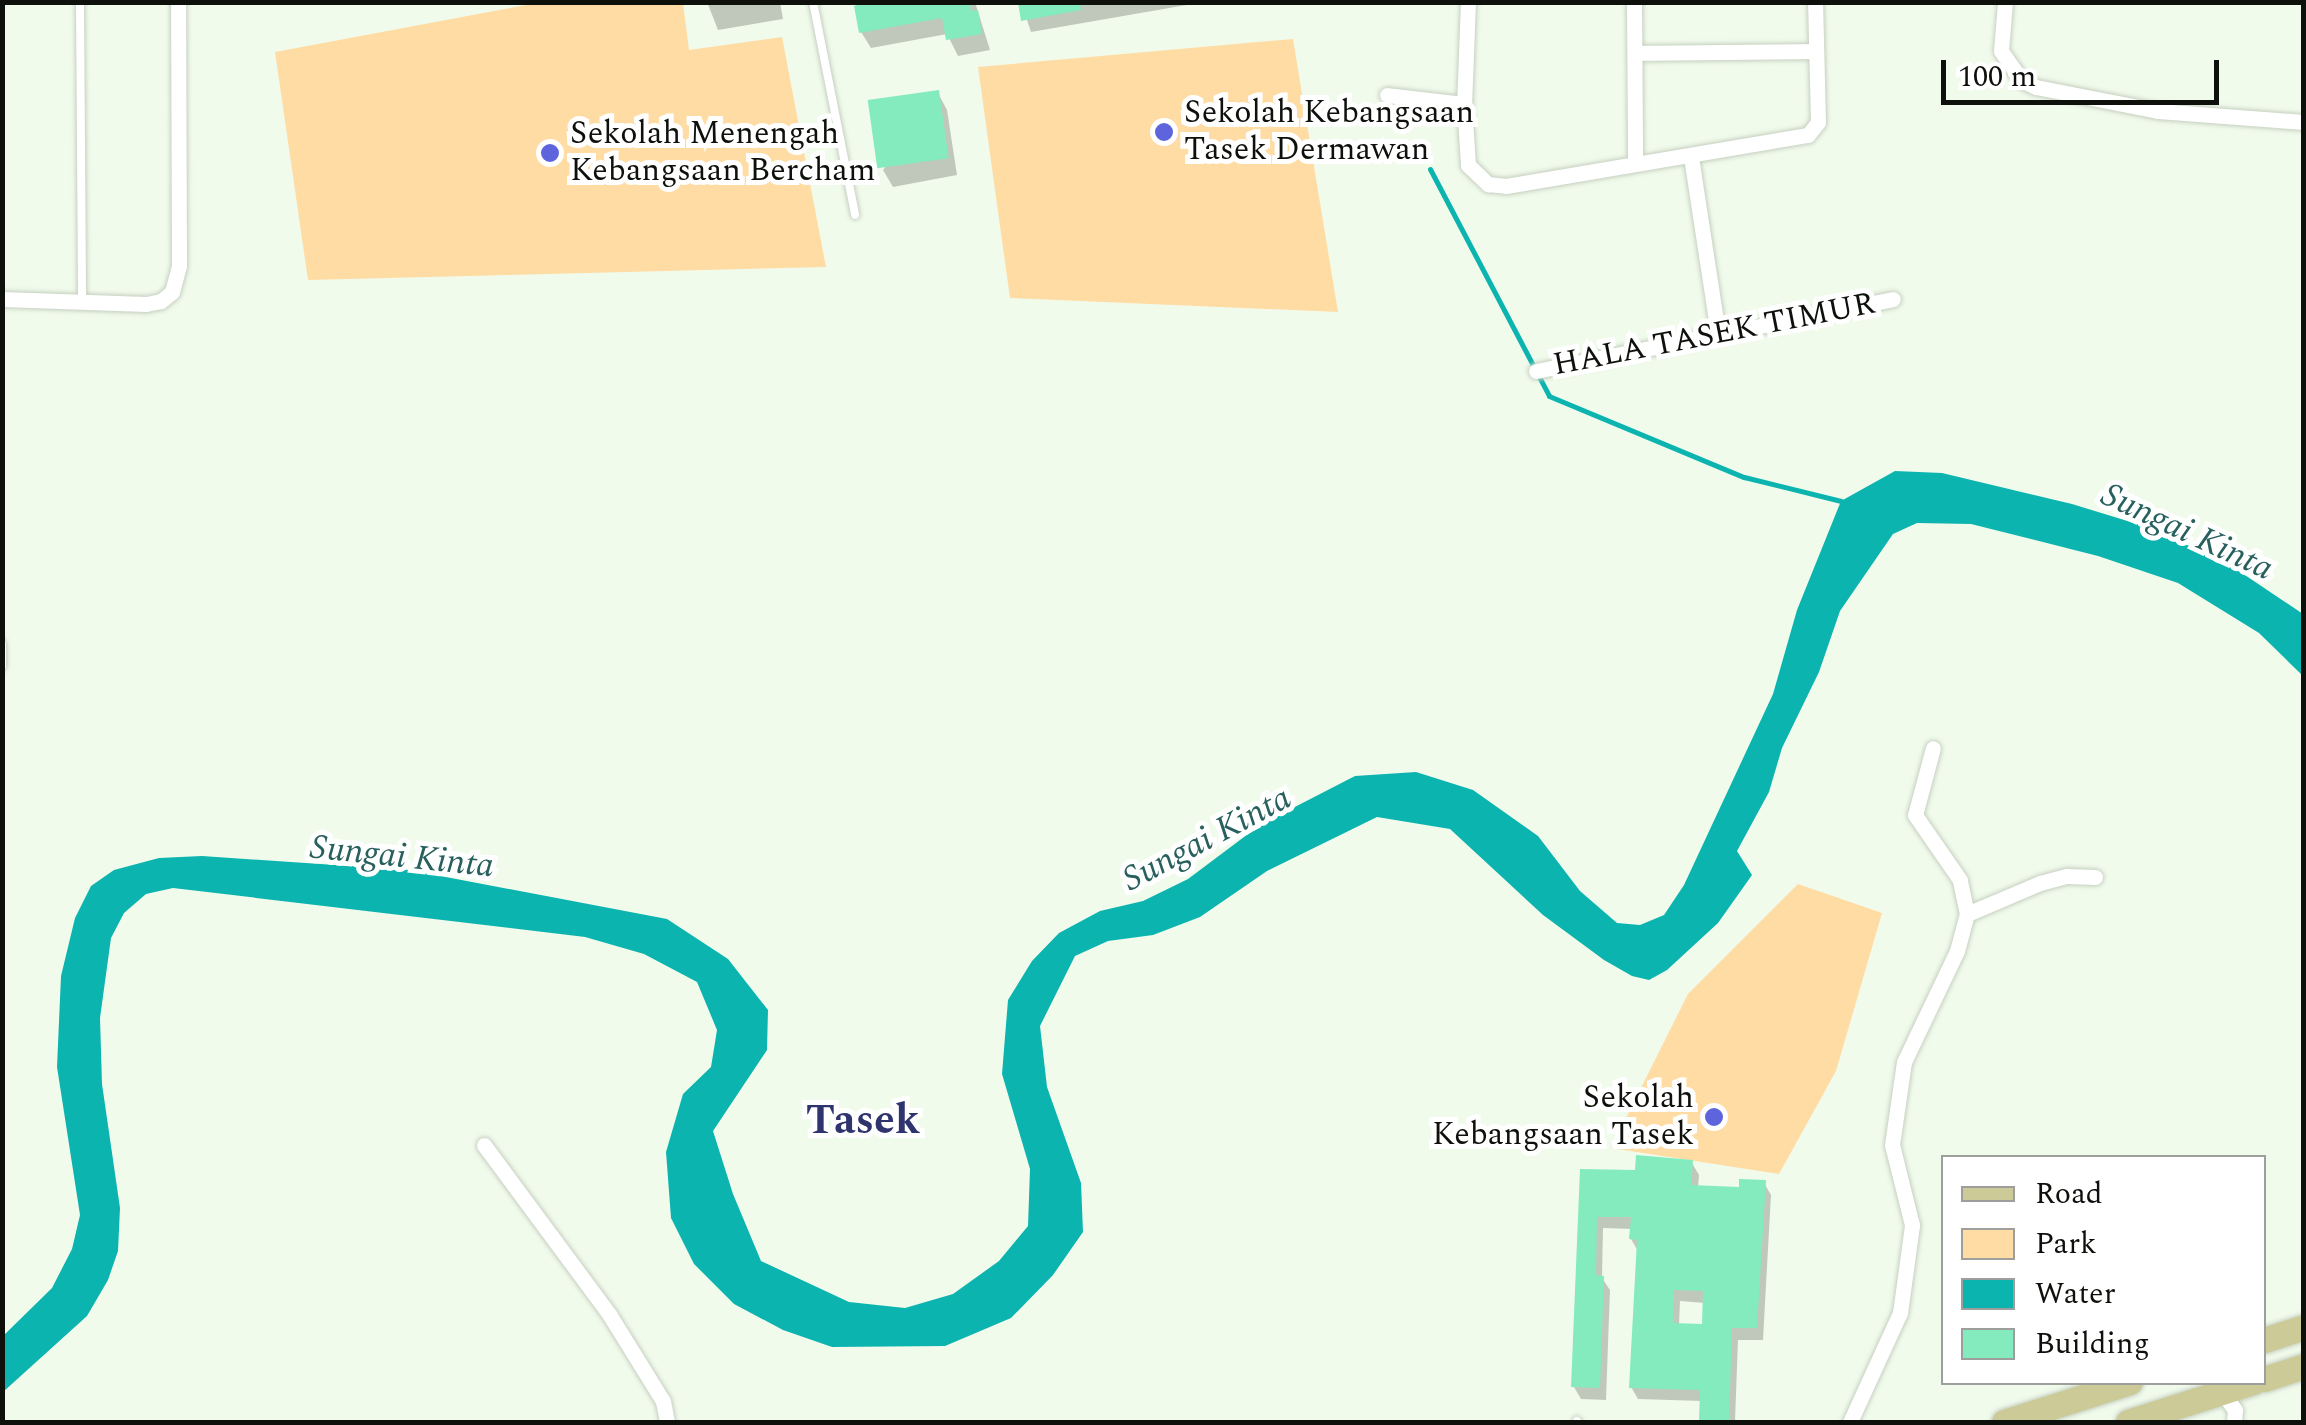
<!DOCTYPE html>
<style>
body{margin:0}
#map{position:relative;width:2306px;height:1425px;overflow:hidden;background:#f1fbec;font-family:Spectral,serif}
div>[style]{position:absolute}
.green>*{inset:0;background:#ffdca4}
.water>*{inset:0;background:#0cb4b0}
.shadow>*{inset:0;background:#0003}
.stream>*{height:5px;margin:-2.5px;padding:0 2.5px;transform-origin:2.5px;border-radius:2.5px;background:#0cb4b0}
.building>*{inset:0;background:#83ebbd;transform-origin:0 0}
.roads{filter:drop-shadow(0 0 2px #c6d0c1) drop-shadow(0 0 2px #c6d0c1)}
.service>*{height:8px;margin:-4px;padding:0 4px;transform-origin:4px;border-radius:4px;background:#fff}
.minor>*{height:15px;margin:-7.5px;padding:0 7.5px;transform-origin:7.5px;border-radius:7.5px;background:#fff}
.primary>*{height:25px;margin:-12.5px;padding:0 12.5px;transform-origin:12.5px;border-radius:12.5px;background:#cccb97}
.dots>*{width:28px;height:28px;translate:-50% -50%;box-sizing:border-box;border:5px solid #fff;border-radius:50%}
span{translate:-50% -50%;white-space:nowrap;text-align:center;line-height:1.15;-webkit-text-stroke:10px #fff;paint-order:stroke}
.poi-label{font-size:32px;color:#0d100b}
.left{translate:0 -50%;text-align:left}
.right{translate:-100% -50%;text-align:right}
.street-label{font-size:32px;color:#0d100b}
.water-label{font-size:35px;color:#27605d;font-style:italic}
.district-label{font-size:42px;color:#2f346f;font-weight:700}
.frame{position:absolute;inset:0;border:5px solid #0d100b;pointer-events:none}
.legend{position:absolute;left:1941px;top:1155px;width:325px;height:230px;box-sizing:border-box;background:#fff;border:2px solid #9e9f9d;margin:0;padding:12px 18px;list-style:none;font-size:30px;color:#0d100b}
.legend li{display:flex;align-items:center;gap:20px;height:50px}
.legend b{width:50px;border:2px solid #9e9f9d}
.scale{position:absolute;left:1941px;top:60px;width:278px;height:45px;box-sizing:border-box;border:5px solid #0d100b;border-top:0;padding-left:12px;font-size:30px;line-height:35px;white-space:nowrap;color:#0d100b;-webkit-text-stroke:8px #fff;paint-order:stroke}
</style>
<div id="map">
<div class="green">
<div style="clip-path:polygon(542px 2px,683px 3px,689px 50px,782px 37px,826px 267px,308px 280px,275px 52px)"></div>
<div style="clip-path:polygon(1293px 39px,1338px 312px,1010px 298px,978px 67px)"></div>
<div style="clip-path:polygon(1798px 884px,1882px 913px,1836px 1071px,1779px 1174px,1611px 1148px,1688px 994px)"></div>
</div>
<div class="water">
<div style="clip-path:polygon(1895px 471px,1942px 473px,2072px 504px,2147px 527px,2227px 563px,2303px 614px,2303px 676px,2259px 633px,2178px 583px,2098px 556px,1971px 524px,1917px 523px,1893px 534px,1840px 611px,1819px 672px,1782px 748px,1769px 792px,1737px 851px,1752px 875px,1718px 923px,1667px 970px,1649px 980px,1632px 976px,1604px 960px,1543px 915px,1450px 829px,1377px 817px,1267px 871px,1200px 917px,1153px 935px,1108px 941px,1075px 956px,1040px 1026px,1047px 1087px,1081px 1183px,1083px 1232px,1053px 1275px,1011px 1318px,945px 1346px,832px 1347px,783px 1330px,734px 1304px,694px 1264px,671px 1218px,666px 1152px,683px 1094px,711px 1067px,717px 1030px,697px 982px,644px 954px,585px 937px,173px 888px,146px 894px,124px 913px,111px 938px,100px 1018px,102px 1084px,120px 1208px,118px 1251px,108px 1280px,87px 1316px,3px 1392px,3px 1336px,52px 1288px,72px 1249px,80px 1215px,57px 1067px,61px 976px,75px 918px,91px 886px,114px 870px,159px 858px,202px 856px,409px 870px,667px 919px,728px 959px,768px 1010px,767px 1050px,713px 1131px,733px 1194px,761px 1261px,849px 1302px,905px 1308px,953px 1294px,999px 1261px,1028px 1226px,1030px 1169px,1002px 1074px,1008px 1000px,1032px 961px,1059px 933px,1100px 911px,1143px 901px,1188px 879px,1260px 825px,1355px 776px,1416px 772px,1473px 790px,1538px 836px,1580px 891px,1617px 923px,1640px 925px,1664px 915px,1684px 885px,1773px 694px,1797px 610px,1841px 501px)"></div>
</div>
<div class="shadow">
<div style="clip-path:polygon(707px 2px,780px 2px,783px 19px,718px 30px)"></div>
<div style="clip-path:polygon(856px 2px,975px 2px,990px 50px,958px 56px,947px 34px,871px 48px,861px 32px)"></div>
<div style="clip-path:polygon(1021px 2px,1204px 2px,1031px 32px)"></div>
<div style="clip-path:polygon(938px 93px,947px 110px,957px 175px,893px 187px,883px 170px)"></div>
<div style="clip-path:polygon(evenodd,1692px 1163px,1699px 1175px,1698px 1188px,1741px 1190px,1764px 1183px,1771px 1195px,1763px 1340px,1738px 1340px,1735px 1422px,1702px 1422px,1702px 1401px,1638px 1399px,1631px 1387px,1639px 1253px,1631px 1239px,1632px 1229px,1603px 1228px,1602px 1278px,1610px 1290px,1606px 1400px,1581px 1399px,1574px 1387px,1582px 1171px,1637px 1173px,1692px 1163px,1680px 1301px,1705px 1303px,1704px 1327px,1679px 1326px,1680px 1301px)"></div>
</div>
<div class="stream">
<div style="left:1430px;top:169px;width:256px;rotate:62.3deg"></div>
<div style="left:1549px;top:396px;width:211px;rotate:22.6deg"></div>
<div style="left:1744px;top:477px;width:100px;rotate:13.9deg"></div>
</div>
<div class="building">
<div style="clip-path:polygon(865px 2px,970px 2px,971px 11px,978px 10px,982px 34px,946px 40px,942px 18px,859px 33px,854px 6px)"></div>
<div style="clip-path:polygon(1018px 2px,1080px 2px,1081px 10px,1021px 21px)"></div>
<div style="left:939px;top:90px;width:69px;height:72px;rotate:82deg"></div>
<div style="clip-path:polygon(evenodd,1636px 1155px,1693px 1160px,1691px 1185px,1739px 1187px,1739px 1179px,1766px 1180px,1757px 1328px,1732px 1328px,1729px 1422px,1699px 1422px,1700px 1390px,1629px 1388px,1637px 1240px,1629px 1239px,1631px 1217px,1597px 1217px,1596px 1275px,1604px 1276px,1600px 1388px,1571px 1387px,1580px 1169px,1635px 1170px,1636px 1155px,1674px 1290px,1703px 1291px,1702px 1324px,1673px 1323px,1674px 1290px)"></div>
</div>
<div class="roads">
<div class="service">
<div style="left:80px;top:2px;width:300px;rotate:89.6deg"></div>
<div style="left:813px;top:2px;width:217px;rotate:78.8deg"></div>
<div style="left:2px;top:644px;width:22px;rotate:90deg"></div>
<div style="left:1577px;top:1421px;width:1px;rotate:45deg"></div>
</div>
<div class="minor">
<div style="left:1468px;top:2px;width:102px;rotate:92.2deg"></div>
<div style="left:1464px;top:104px;width:61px;rotate:86.2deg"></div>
<div style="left:1468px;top:165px;width:28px;rotate:44deg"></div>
<div style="left:1488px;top:184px;width:18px;rotate:6deg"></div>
<div style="left:1506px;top:186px;width:306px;rotate:-9.6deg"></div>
<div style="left:1808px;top:135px;width:16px;rotate:-52deg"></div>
<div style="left:1818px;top:122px;width:120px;rotate:-91.4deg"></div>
<div style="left:1634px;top:2px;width:161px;rotate:89.6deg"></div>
<div style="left:2005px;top:2px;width:49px;rotate:94.7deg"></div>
<div style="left:2001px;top:51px;width:35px;rotate:55deg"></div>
<div style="left:2021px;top:80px;width:17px;rotate:25deg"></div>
<div style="left:2036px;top:87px;width:124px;rotate:11.1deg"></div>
<div style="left:2158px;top:111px;width:146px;rotate:4.3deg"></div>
<div style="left:1635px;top:53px;width:179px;rotate:-0.6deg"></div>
<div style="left:1387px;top:95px;width:78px;rotate:6.7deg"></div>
<div style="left:1691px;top:157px;width:179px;rotate:81.3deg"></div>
<div style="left:2px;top:299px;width:144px;rotate:2deg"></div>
<div style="left:146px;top:304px;width:15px;rotate:-11deg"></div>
<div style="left:161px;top:301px;width:14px;rotate:-39deg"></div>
<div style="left:172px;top:292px;width:27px;rotate:-75deg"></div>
<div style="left:179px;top:266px;width:264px;rotate:-90.2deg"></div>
<div style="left:1536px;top:371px;width:364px;rotate:-11.4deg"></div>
<div style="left:1967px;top:914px;width:79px;rotate:-23deg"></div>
<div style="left:2040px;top:883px;width:28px;rotate:-15deg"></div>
<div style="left:2067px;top:876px;width:28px;rotate:2deg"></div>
<div style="left:484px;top:1145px;width:210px;rotate:53.5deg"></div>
<div style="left:609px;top:1314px;width:102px;rotate:58.2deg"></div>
<div style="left:663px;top:1401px;width:21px;rotate:79deg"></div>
<div style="left:2222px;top:1392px;width:22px;rotate:54deg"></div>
<div style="left:2235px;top:1410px;width:12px;rotate:95deg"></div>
<div style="left:1850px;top:1422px;width:120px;rotate:-65.4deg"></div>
<div style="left:1900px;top:1313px;width:89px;rotate:-82.2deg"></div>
<div style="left:1912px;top:1225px;width:82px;rotate:-104deg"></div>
<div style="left:1892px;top:1145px;width:84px;rotate:-81.8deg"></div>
<div style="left:1904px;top:1062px;width:123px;rotate:-64.5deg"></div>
<div style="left:1957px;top:951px;width:38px;rotate:-75deg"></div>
<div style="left:1967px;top:914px;width:35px;rotate:-102deg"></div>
<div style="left:1960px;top:880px;width:79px;rotate:-124.7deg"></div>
<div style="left:1915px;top:815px;width:69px;rotate:-75deg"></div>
</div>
<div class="primary">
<div style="left:2264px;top:1340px;width:42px;rotate:-18deg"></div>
<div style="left:2264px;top:1379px;width:42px;rotate:-18deg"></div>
<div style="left:2004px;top:1422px;width:132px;rotate:-17.6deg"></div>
<div style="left:2128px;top:1422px;width:131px;rotate:-17.7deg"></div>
</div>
</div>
<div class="dots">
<div style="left:1164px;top:132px;background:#5d64dc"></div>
<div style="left:550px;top:153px;background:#5d64dc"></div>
<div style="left:1714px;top:1117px;background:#5d64dc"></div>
</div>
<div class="poi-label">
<span class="left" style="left:1184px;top:132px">Sekolah Kebangsaan<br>Tasek Dermawan</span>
<span class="left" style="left:570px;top:153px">Sekolah Menengah<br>Kebangsaan Bercham</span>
<span class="right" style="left:1694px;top:1117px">Sekolah<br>Kebangsaan Tasek</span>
</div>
<div class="street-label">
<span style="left:1714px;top:335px;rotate:-11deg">HALA TASEK TIMUR</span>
</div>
<div class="water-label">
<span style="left:2187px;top:532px;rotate:25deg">Sungai Kinta</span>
<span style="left:1207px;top:839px;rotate:-28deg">Sungai Kinta</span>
<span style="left:402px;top:857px;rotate:6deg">Sungai Kinta</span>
</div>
<div class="district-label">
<span style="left:863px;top:1121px">Tasek</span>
</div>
<div class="frame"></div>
<ul class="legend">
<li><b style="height:12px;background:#cccb97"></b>Road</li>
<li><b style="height:28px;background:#ffdca4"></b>Park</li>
<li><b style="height:28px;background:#0cb4b0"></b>Water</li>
<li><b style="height:28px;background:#83ebbd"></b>Building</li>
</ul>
<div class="scale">100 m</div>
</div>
